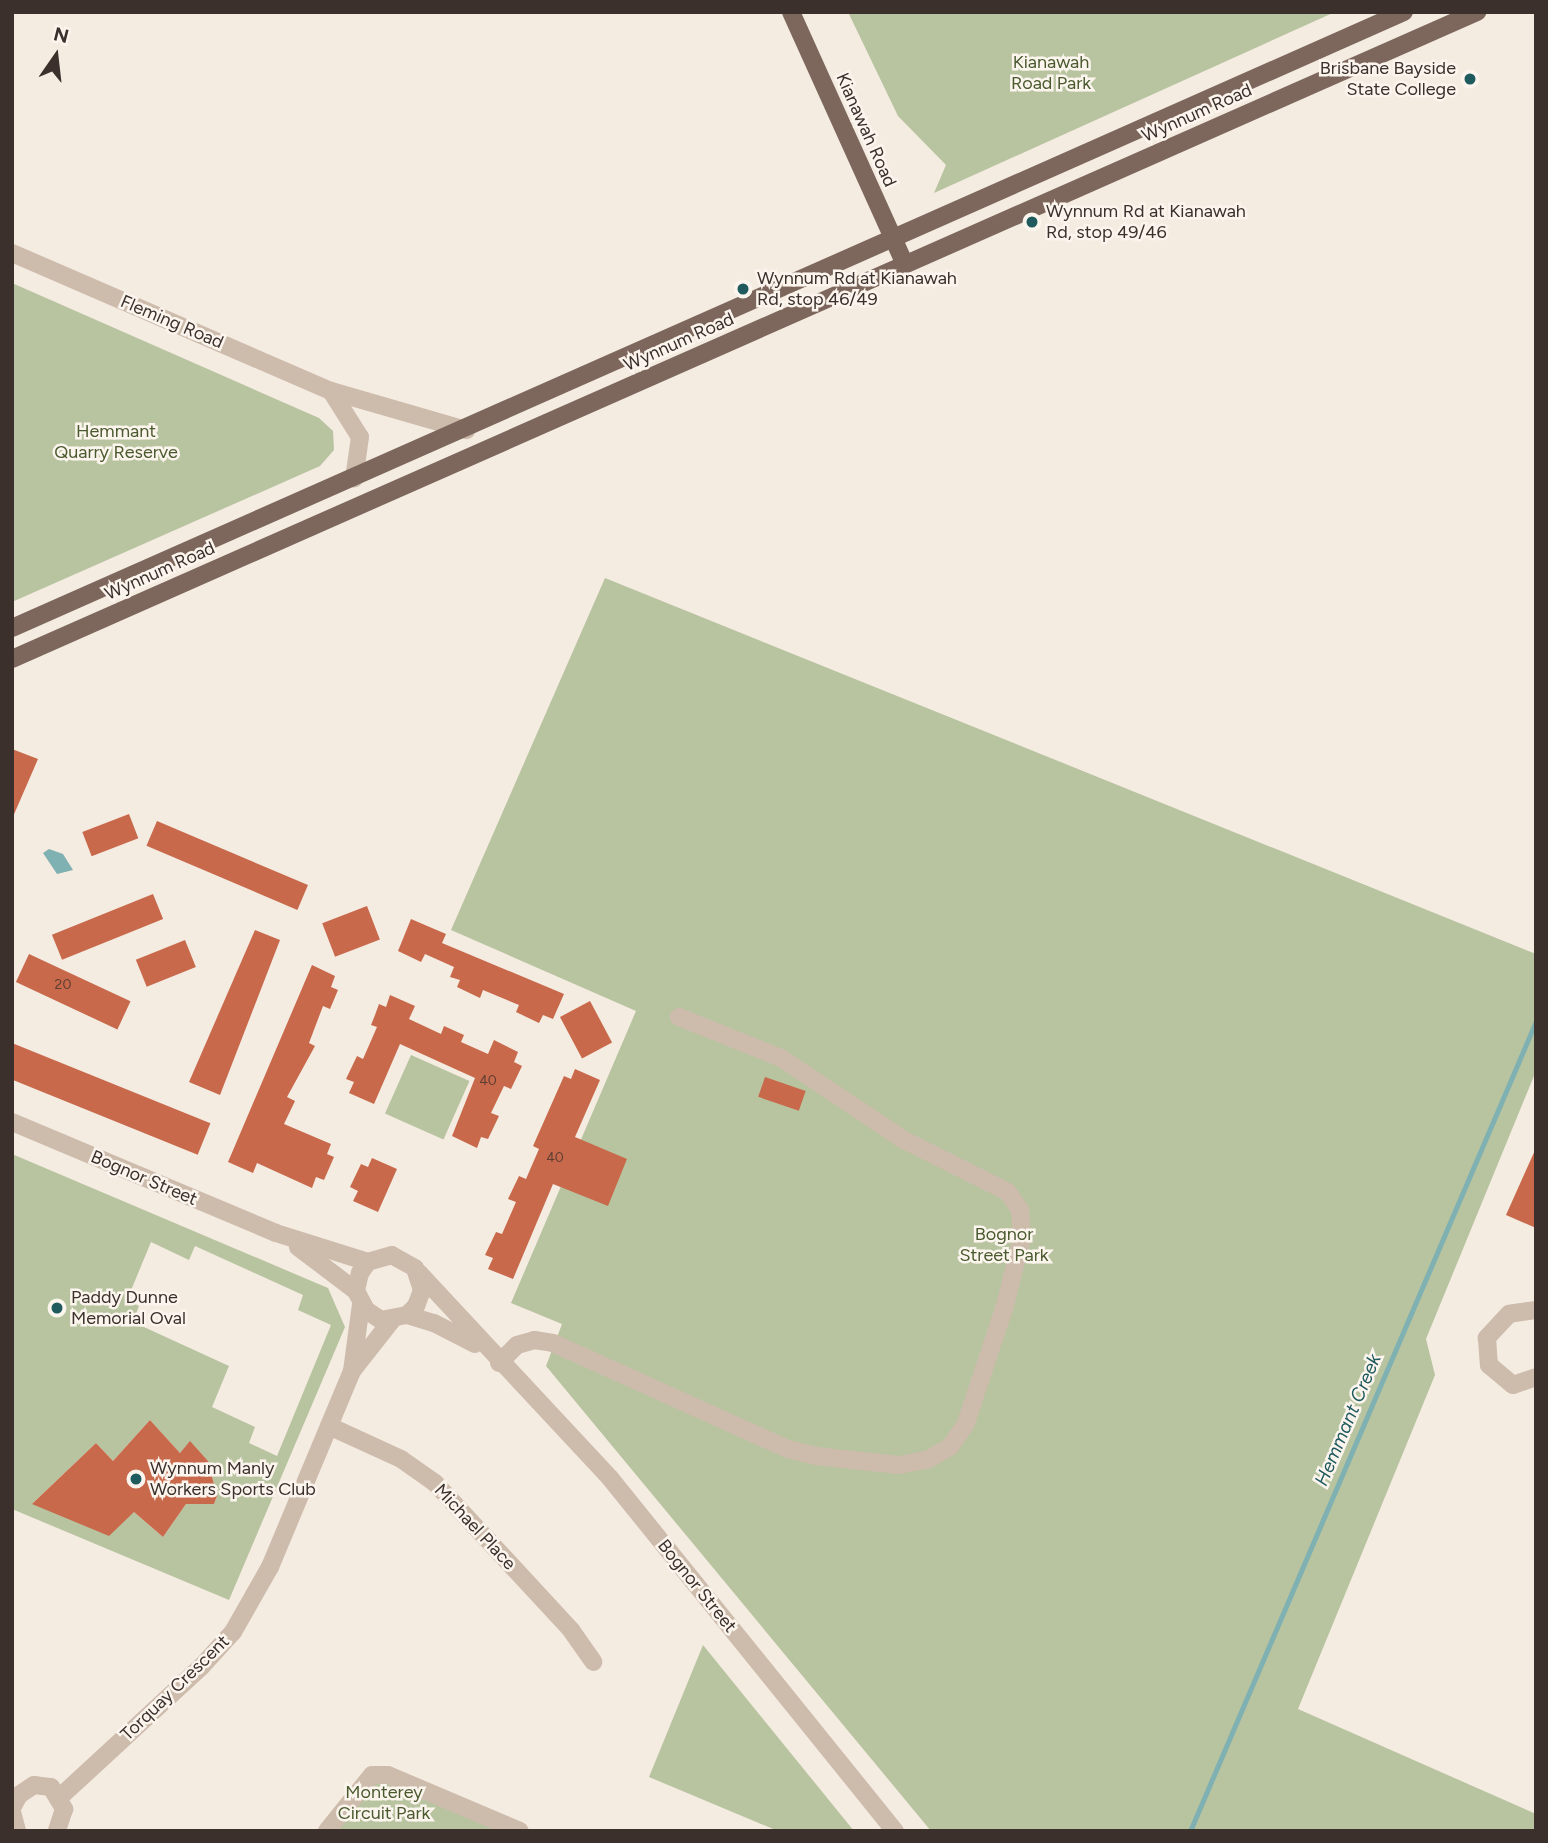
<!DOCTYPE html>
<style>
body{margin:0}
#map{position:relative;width:1548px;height:1843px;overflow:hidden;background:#f4ebe1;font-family:Figtree,sans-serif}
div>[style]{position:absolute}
.green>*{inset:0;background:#b8c4a0;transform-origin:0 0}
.water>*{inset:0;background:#7fb0b2}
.stream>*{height:5px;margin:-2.5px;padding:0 2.5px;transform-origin:2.5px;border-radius:2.5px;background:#7fb0b2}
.building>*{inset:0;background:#c8694b;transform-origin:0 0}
.minor>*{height:18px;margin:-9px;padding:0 9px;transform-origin:9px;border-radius:9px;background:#cdbbac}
.major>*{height:18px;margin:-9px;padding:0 9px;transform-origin:9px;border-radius:9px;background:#7d675c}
.dots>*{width:19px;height:19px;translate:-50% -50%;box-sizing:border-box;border:4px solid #fbf5ee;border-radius:50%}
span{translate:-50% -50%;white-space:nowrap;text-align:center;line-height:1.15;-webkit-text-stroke:5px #fbf5ee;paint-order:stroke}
.number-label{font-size:14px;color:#5e3e33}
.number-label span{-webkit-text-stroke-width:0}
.park-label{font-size:18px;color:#4a5a2e}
.poi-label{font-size:18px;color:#3b302b}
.right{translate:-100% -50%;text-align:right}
.left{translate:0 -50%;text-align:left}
.street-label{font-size:18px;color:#3b302b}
.water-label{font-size:19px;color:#1f5a5e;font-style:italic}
.frame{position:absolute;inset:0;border:14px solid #3b302b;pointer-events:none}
.north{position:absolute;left:21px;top:21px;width:70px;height:70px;-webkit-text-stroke:5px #fbf5ee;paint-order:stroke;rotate:14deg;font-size:19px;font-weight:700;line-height:28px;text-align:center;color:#3b302b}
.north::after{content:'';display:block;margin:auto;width:24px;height:32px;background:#3b302b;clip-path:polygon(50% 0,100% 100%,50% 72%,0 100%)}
</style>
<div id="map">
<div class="green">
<div style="clip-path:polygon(848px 12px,1335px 12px,934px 193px,946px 165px,898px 116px)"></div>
<div style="clip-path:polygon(12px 283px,319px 418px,333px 431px,334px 450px,320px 466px,12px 602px)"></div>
<div style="clip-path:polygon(605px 578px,1536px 954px,1536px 1071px,1426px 1339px,1435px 1375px,1298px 1709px,1536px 1814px,1536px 1831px,931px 1831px,546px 1366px,562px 1324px,511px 1303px,636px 1011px,451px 930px)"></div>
<div style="left:411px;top:1055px;width:64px;height:64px;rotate:24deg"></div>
<div style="clip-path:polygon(evenodd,12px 1154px,328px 1288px,345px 1327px,229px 1600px,12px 1509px,12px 1154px,151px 1242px,189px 1260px,195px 1246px,303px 1295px,298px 1310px,331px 1325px,277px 1456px,249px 1443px,255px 1427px,212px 1407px,229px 1366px,133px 1322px,139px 1306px,127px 1300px,151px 1242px,12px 1154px,150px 1420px,180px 1453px,190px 1442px,208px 1461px,217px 1496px,214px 1504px,186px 1504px,163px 1537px,134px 1512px,33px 1503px,96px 1443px,113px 1461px,150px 1420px)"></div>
<div style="clip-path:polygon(703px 1645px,854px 1831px,778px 1831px,649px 1777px)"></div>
<div style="clip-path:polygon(372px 1775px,520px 1831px,327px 1831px)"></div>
</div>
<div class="water">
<div style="clip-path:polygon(49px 849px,63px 854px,73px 870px,57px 874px,43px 853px)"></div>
</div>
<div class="stream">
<div style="left:1190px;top:1831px;width:881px;rotate:-66.87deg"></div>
</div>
<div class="building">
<div style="clip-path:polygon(12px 749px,38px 759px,12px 819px)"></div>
<div style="left:129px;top:814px;width:26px;height:50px;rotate:69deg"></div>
<div style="left:157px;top:821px;width:164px;height:27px;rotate:23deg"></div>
<div style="left:153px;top:894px;width:27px;height:109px;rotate:68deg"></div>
<div style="left:367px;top:906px;width:36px;height:48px;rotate:69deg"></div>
<div style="clip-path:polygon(411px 919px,446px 934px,442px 943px,564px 994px,553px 1019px,543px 1015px,539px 1023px,516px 1012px,519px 1005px,483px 990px,480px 998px,457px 987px,460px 980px,450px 977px,454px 967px,425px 954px,421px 962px,398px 951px)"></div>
<div style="clip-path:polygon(255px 930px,280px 940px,220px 1095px,189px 1082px)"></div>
<div style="left:185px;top:940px;width:29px;height:53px;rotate:68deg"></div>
<div style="left:29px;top:954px;width:112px;height:31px;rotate:25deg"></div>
<div style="clip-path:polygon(312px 965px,335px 976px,331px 987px,338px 990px,330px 1009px,323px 1006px,309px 1043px,315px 1046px,287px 1097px,295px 1101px,284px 1124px,331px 1144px,327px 1154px,334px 1157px,324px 1180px,316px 1177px,312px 1188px,257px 1163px,253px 1173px,228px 1162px)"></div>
<div style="clip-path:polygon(390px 995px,415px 1006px,409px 1019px,441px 1034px,444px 1026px,464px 1035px,461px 1042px,488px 1054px,494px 1040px,518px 1052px,514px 1062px,522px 1066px,511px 1089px,504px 1086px,491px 1113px,499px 1116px,488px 1139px,481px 1137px,477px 1148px,452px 1136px,475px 1078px,400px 1044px,374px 1104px,349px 1093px,354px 1082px,346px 1079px,357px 1056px,363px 1059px,377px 1027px,371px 1025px,375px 1015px,379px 1004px,386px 1007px)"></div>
<div style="left:590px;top:1001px;width:47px;height:34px;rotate:62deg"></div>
<div style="left:12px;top:1043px;width:214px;height:34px;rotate:22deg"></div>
<div style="clip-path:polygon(575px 1069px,600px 1080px,575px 1137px,627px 1159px,608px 1206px,553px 1184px,513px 1279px,488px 1269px,493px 1258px,485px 1255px,496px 1232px,502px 1234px,516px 1202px,508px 1199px,519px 1176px,526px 1179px,539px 1149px,533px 1146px,564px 1076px,571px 1079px)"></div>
<div style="left:765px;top:1077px;width:43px;height:21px;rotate:19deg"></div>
<div style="clip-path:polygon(1536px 1148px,1536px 1228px,1506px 1215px)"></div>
<div style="clip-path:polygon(372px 1158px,397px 1169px,378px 1212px,353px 1201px,358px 1191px,350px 1187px,361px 1164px,368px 1167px)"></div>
<div style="clip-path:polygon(150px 1420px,180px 1453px,190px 1441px,208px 1461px,217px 1496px,214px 1504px,186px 1504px,163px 1537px,134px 1512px,109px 1536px,32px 1504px,96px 1443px,113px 1461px)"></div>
</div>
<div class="minor">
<div style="left:12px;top:253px;width:348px;rotate:23.4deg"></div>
<div style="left:331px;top:391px;width:141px;rotate:16.1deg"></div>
<div style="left:331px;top:391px;width:54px;rotate:57.8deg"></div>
<div style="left:360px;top:437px;width:42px;rotate:98.1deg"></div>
<div style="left:12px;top:1122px;width:286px;rotate:22.8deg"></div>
<div style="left:276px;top:1233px;width:96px;rotate:17.5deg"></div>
<div style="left:298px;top:1247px;width:73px;rotate:37.2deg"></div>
<div style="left:419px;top:1273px;width:280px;rotate:47deg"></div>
<div style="left:610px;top:1478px;width:454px;rotate:51.1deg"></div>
<div style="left:1536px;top:1310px;width:27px;rotate:172deg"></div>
<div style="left:1509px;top:1314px;width:33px;rotate:133deg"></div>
<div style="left:1487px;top:1338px;width:27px;rotate:86deg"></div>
<div style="left:1489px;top:1365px;width:31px;rotate:40deg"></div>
<div style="left:1513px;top:1385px;width:24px;rotate:-19deg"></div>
<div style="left:407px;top:1315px;width:13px;rotate:-45deg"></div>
<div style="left:416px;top:1306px;width:17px;rotate:-69deg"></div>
<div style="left:422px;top:1290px;width:23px;rotate:-108deg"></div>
<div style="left:415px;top:1268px;width:26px;rotate:-151deg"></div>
<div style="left:392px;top:1255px;width:25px;rotate:164deg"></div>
<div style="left:368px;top:1262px;width:14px;rotate:126deg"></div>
<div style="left:360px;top:1273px;width:18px;rotate:103deg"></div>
<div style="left:356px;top:1291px;width:21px;rotate:62deg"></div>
<div style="left:366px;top:1310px;width:18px;rotate:34deg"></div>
<div style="left:381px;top:1320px;width:26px;rotate:-11deg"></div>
<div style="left:407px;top:1315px;width:28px;rotate:17deg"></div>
<div style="left:434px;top:1323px;width:46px;rotate:27.1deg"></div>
<div style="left:499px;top:1363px;width:25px;rotate:-45deg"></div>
<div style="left:517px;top:1345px;width:18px;rotate:-16deg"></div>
<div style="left:534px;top:1340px;width:19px;rotate:9deg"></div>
<div style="left:553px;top:1343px;width:258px;rotate:24.3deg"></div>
<div style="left:788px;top:1449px;width:29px;rotate:14deg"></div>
<div style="left:816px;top:1456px;width:83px;rotate:6.2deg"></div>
<div style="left:899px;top:1465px;width:31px;rotate:-11deg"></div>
<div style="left:929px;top:1459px;width:24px;rotate:-30deg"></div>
<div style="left:950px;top:1447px;width:29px;rotate:-56deg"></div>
<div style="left:966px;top:1423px;width:120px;rotate:-71.6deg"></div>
<div style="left:1004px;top:1309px;width:73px;rotate:-75.8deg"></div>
<div style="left:1022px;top:1238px;width:28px;rotate:-94deg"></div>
<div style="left:1020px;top:1210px;width:22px;rotate:-124deg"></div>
<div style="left:1008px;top:1192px;width:116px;rotate:-153.4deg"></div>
<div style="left:904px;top:1140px;width:148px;rotate:-146.3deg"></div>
<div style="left:781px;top:1058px;width:110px;rotate:-158.1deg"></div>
<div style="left:352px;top:1371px;width:65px;rotate:-51.9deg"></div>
<div style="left:329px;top:1426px;width:79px;rotate:24.6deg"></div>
<div style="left:401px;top:1459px;width:42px;rotate:35.2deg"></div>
<div style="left:435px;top:1483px;width:200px;rotate:47.2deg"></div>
<div style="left:571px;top:1630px;width:39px;rotate:55deg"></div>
<div style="left:60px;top:1797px;width:192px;rotate:-42.7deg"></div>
<div style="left:201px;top:1667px;width:47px;rotate:-47.6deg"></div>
<div style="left:233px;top:1632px;width:75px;rotate:-60.4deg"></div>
<div style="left:270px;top:1567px;width:212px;rotate:-67.3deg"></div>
<div style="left:352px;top:1371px;width:68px;rotate:-82.3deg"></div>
<div style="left:12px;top:1808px;width:15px;rotate:-62deg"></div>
<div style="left:19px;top:1795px;width:18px;rotate:-34deg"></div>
<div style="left:34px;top:1785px;width:17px;rotate:7deg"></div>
<div style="left:51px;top:1787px;width:26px;rotate:59deg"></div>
<div style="left:64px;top:1809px;width:23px;rotate:108deg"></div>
<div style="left:12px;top:1812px;width:20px;rotate:75deg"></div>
<div style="left:327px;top:1831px;width:72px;rotate:-51.2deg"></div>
<div style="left:372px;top:1775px;width:16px"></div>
<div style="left:388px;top:1775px;width:143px;rotate:23deg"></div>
</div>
<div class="major">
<div style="left:791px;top:12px;width:277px;rotate:65.7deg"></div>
<div style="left:12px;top:628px;width:1522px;rotate:-23.87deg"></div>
<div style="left:12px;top:659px;width:1602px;rotate:-23.83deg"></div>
</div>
<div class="dots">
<div style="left:1470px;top:79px;background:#1f5a5e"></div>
<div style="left:1032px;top:222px;background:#1f5a5e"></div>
<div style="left:743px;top:289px;background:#1f5a5e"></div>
<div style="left:57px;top:1308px;background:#1f5a5e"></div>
<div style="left:136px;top:1479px;background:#1f5a5e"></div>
</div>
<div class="number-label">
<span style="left:63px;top:985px">20</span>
<span style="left:488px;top:1081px">40</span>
<span style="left:555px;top:1158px">40</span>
</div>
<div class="park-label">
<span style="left:1051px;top:73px">Kianawah<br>Road Park</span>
<span style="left:116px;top:442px">Hemmant<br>Quarry Reserve</span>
<span style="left:1004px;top:1245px">Bognor<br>Street Park</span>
<span style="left:384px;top:1803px">Monterey<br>Circuit Park</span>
</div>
<div class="poi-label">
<span class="right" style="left:1456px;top:79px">Brisbane Bayside<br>State College</span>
<span class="left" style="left:1046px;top:222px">Wynnum Rd at Kianawah<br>Rd, stop 49/46</span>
<span class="left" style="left:757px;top:289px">Wynnum Rd at Kianawah<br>Rd, stop 46/49</span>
<span class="left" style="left:71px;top:1308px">Paddy Dunne<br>Memorial Oval</span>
<span class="left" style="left:150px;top:1479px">Wynnum Manly<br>Workers Sports Club</span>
</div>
<div class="street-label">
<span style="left:1197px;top:113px;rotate:-24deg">Wynnum Road</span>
<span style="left:866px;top:130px;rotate:66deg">Kianawah Road</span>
<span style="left:172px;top:322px;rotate:23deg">Fleming Road</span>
<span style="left:679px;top:342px;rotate:-24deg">Wynnum Road</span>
<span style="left:160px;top:571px;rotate:-24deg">Wynnum Road</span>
<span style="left:144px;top:1178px;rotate:23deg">Bognor Street</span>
<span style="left:475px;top:1527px;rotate:47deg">Michael Place</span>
<span style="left:697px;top:1586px;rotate:51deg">Bognor Street</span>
<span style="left:175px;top:1688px;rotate:-44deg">Torquay Crescent</span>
</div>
<div class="water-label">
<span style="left:1348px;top:1420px;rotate:-67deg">Hemmant Creek</span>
</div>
<div class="frame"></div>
<div class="north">N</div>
</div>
